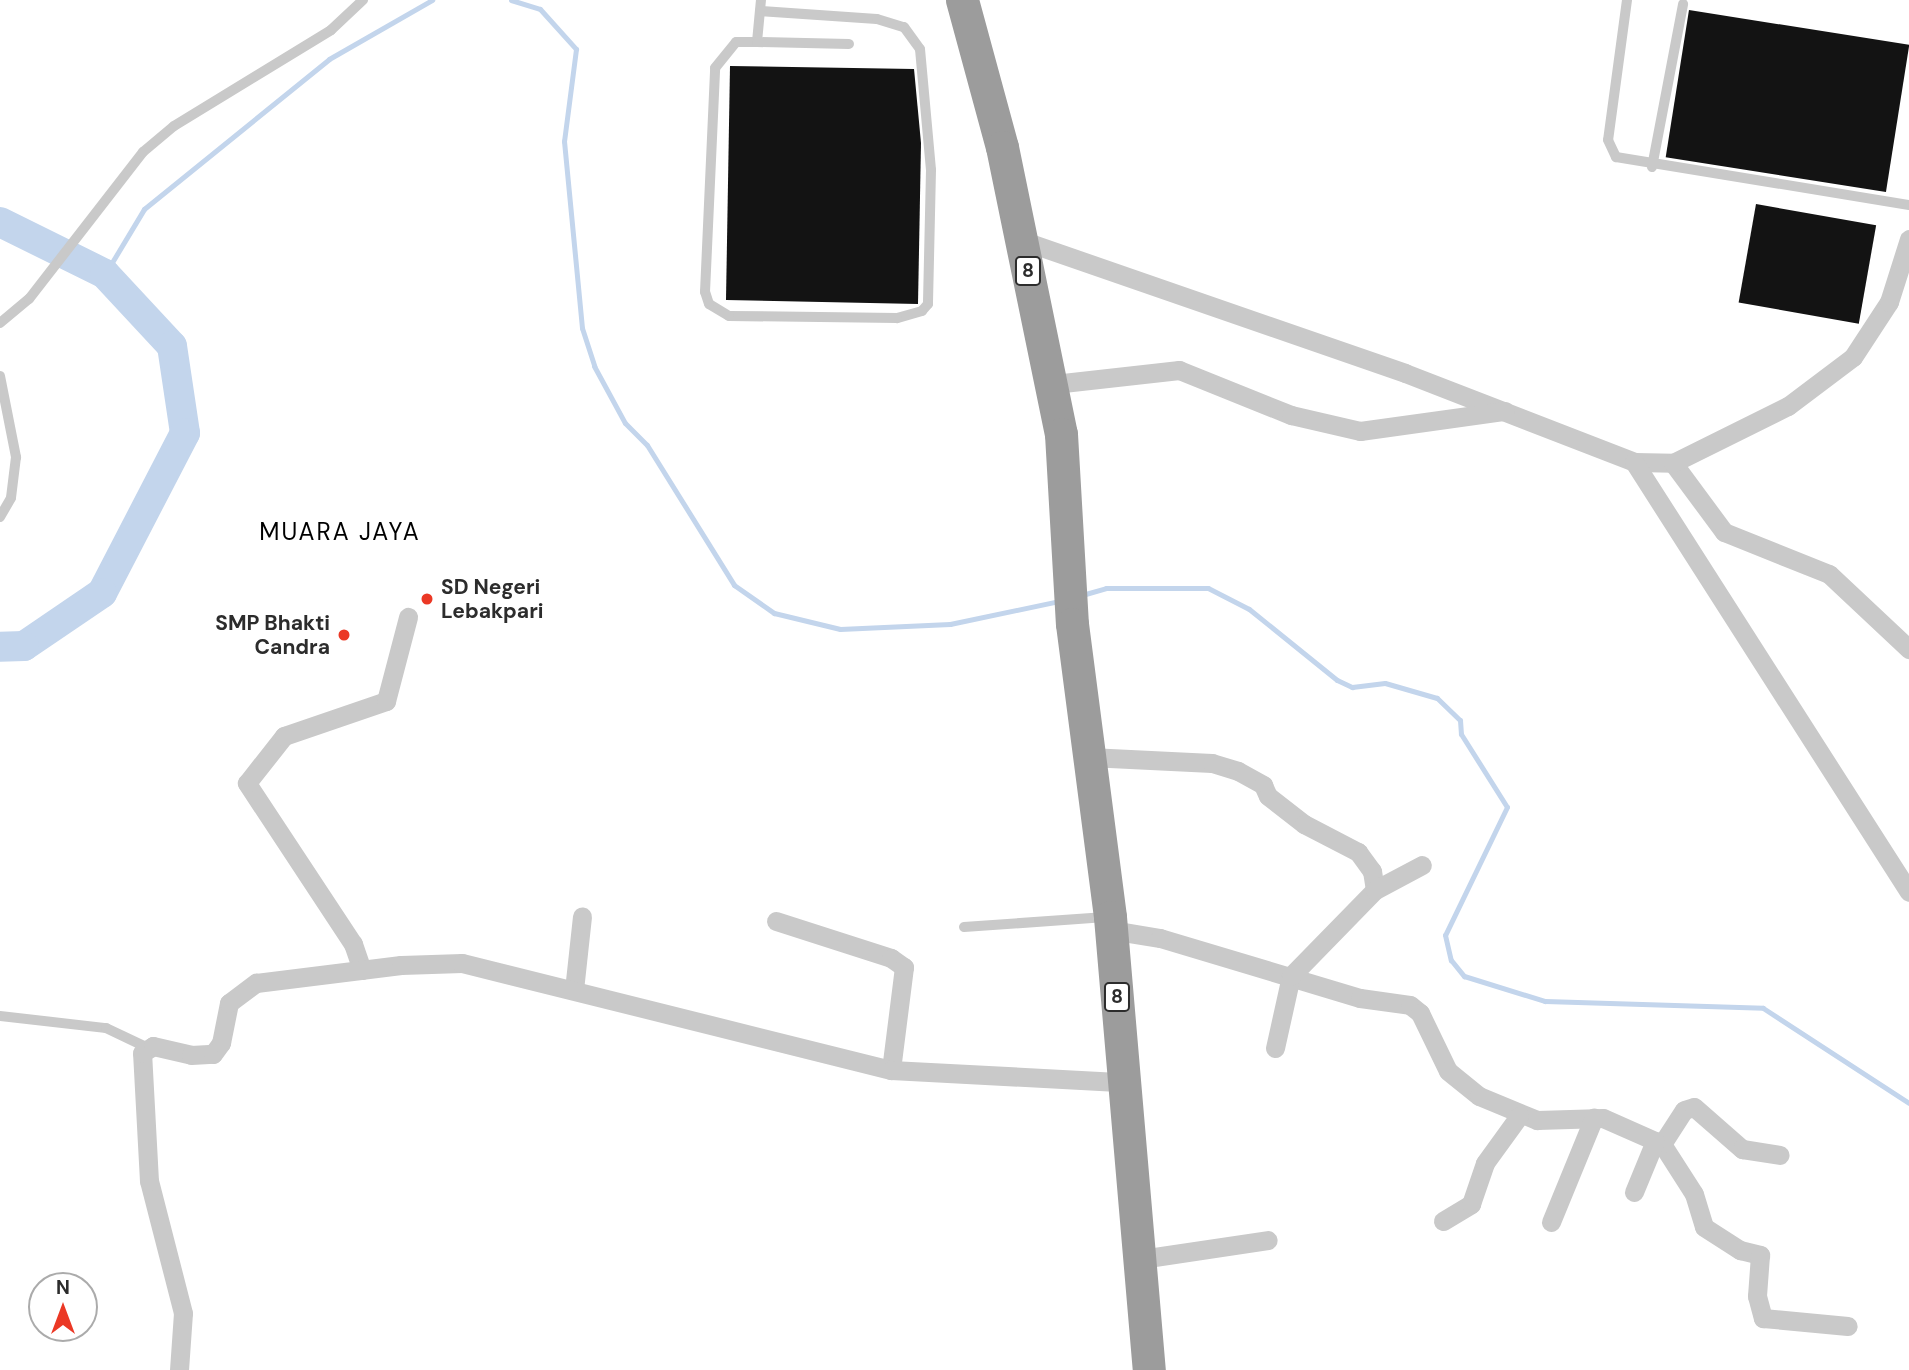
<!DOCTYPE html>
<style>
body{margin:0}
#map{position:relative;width:1909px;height:1370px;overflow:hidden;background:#fff;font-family:"DM Sans",sans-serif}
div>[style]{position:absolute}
.stream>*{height:5px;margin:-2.5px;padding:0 2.5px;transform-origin:2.5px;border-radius:2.5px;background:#c3d5ec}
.river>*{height:30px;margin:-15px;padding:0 15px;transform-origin:15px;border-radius:15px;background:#c3d5ec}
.building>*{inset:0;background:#131313;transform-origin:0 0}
.service>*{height:10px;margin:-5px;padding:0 5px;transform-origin:5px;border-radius:5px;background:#c9c9c9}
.minor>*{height:19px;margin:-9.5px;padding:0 9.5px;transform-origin:9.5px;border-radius:9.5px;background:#c9c9c9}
.trunk>*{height:33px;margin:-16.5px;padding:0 16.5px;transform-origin:16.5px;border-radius:16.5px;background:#9c9c9c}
.dots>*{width:19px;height:19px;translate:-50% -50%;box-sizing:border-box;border:4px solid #fff;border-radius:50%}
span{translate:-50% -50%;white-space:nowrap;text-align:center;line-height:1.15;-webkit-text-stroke:7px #fff;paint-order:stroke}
.shield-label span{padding:2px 5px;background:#fff;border:2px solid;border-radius:5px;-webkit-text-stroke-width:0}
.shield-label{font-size:19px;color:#2c2c2c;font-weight:700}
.poi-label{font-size:21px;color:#2c2c2c;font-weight:700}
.left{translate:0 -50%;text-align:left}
.right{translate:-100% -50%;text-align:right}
.quarter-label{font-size:24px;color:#000;letter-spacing:2px}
.north{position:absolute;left:28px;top:1272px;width:70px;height:70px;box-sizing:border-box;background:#fff;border:2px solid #ababab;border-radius:50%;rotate:0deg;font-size:19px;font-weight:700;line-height:28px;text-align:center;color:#2c2c2c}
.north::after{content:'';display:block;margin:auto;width:24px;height:32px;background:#eb3825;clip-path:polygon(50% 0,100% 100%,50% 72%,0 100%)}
</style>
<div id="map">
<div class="stream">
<div style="left:511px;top:0;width:30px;rotate:17deg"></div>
<div style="left:540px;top:9px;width:54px;rotate:48deg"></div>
<div style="left:576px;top:49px;width:93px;rotate:97.4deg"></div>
<div style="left:564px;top:141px;width:188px;rotate:84.5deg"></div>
<div style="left:582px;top:328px;width:40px;rotate:72deg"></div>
<div style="left:594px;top:366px;width:65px;rotate:61.5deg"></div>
<div style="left:625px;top:423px;width:31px;rotate:45deg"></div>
<div style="left:647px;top:445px;width:165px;rotate:58.1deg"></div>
<div style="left:734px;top:585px;width:49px;rotate:35deg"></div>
<div style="left:774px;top:613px;width:68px;rotate:13.6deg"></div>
<div style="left:840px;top:629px;width:110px;rotate:-2.6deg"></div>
<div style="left:950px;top:624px;width:111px;rotate:-11.9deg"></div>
<div style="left:105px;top:274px;width:76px;rotate:-59deg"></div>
<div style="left:144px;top:209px;width:238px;rotate:-39deg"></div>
<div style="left:329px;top:59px;width:119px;rotate:-29.8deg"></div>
<div style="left:1082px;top:595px;width:25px;rotate:-16deg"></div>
<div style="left:1106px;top:588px;width:102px"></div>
<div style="left:1208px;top:588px;width:46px;rotate:27.1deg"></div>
<div style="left:1249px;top:609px;width:113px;rotate:38.9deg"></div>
<div style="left:1337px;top:680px;width:17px;rotate:25deg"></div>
<div style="left:1352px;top:687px;width:33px;rotate:-7deg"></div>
<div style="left:1385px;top:683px;width:54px;rotate:16.1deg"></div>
<div style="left:1437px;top:698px;width:32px;rotate:44deg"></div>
<div style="left:1460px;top:720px;width:14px;rotate:86deg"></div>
<div style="left:1461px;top:734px;width:86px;rotate:57.8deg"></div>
<div style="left:1507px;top:807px;width:142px;rotate:115.8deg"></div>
<div style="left:1445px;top:935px;width:26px;rotate:77deg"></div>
<div style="left:1451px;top:960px;width:21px;rotate:51deg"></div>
<div style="left:1464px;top:976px;width:85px;rotate:17.2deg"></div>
<div style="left:1545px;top:1001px;width:218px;rotate:1.8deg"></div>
<div style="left:1763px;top:1008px;width:174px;rotate:33.1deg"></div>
</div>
<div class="river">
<div style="left:0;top:222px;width:117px;rotate:26.3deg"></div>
<div style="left:105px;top:274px;width:98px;rotate:47.1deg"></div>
<div style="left:172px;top:346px;width:88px;rotate:81.5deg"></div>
<div style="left:185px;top:433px;width:180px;rotate:117.4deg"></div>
<div style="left:102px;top:593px;width:94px;rotate:145.8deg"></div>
<div style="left:24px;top:646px;width:24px;rotate:178deg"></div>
</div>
<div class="building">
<div style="left:1689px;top:10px;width:223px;height:149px;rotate:9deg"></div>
<div style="clip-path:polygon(730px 66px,914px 69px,921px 143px,918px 304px,726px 300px)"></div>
<div style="left:1756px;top:204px;width:122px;height:100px;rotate:10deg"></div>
</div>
<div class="service">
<div style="left:1627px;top:0;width:141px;rotate:97.7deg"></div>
<div style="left:1608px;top:140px;width:19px;rotate:65deg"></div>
<div style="left:1616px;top:157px;width:297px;rotate:9.3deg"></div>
<div style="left:760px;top:11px;width:117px;rotate:3.9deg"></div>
<div style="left:877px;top:19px;width:28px;rotate:17deg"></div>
<div style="left:904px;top:27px;width:27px;rotate:54deg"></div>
<div style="left:920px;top:49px;width:121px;rotate:84.8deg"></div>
<div style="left:931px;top:170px;width:134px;rotate:91.3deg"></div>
<div style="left:928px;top:304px;width:9px;rotate:131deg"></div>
<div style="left:922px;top:311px;width:26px;rotate:164deg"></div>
<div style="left:897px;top:318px;width:168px;rotate:-179.3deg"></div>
<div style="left:729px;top:316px;width:23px;rotate:-149deg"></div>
<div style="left:709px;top:304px;width:13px;rotate:-108deg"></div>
<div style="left:705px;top:292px;width:224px;rotate:-87.4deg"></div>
<div style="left:715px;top:68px;width:33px;rotate:-51deg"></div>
<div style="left:736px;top:42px;width:21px"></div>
<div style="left:757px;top:42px;width:42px;rotate:-84.6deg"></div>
<div style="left:757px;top:42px;width:92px;rotate:1.2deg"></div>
<div style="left:1652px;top:167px;width:166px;rotate:-79.2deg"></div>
<div style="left:0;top:323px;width:38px;rotate:-40deg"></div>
<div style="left:29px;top:299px;width:186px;rotate:-52.2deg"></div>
<div style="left:143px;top:152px;width:40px;rotate:-40deg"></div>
<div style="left:174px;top:126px;width:184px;rotate:-31.4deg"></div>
<div style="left:331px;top:30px;width:44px;rotate:-43.2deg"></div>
<div style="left:0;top:376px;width:83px;rotate:78.8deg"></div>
<div style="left:16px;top:457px;width:41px;rotate:97deg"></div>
<div style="left:11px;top:498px;width:22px;rotate:120deg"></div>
<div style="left:964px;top:927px;width:142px;rotate:-4deg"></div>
<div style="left:0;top:1016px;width:107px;rotate:6.5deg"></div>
<div style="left:106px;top:1028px;width:44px;rotate:25.4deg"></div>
</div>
<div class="minor">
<div style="left:1021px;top:240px;width:406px;rotate:19.1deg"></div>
<div style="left:1405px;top:373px;width:246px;rotate:21.2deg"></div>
<div style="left:1634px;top:462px;width:39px;rotate:1deg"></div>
<div style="left:1673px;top:463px;width:86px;rotate:53.5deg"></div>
<div style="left:1724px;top:532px;width:113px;rotate:21.8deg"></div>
<div style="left:1829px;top:574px;width:110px;rotate:43.2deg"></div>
<div style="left:1054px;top:384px;width:126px;rotate:-6.4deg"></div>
<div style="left:1179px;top:370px;width:121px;rotate:21.9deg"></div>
<div style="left:1291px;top:415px;width:71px;rotate:13.1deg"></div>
<div style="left:1360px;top:431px;width:146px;rotate:-7.9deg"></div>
<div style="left:1634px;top:462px;width:510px;rotate:57.4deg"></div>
<div style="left:1673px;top:463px;width:128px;rotate:-26.4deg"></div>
<div style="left:1788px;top:406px;width:81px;rotate:-37deg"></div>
<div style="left:1853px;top:357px;width:66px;rotate:-56.8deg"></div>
<div style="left:1889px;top:302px;width:66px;rotate:-72.4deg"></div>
<div style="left:1089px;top:757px;width:123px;rotate:2.8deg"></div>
<div style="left:1212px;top:763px;width:27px;rotate:17deg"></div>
<div style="left:1238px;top:771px;width:29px;rotate:29deg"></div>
<div style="left:1263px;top:785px;width:12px;rotate:66deg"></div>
<div style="left:1268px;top:796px;width:46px;rotate:37.9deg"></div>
<div style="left:1304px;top:824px;width:61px;rotate:27.4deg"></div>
<div style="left:1358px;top:852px;width:24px;rotate:54deg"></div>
<div style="left:1372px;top:871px;width:19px;rotate:81deg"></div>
<div style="left:776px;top:921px;width:121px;rotate:17.8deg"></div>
<div style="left:891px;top:958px;width:16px;rotate:35deg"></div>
<div style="left:904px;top:967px;width:104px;rotate:97.2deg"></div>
<div style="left:1111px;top:930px;width:50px;rotate:9.3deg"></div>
<div style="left:1160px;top:938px;width:209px;rotate:16.7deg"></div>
<div style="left:1360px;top:998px;width:50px;rotate:8deg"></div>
<div style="left:1410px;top:1005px;width:13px;rotate:39deg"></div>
<div style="left:1420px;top:1013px;width:64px;rotate:64.2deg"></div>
<div style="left:1448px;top:1071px;width:40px;rotate:39deg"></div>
<div style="left:1479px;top:1096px;width:63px;rotate:22.5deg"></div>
<div style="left:1537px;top:1120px;width:66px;rotate:-1.7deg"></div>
<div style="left:1603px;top:1118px;width:64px;rotate:23.8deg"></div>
<div style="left:1662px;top:1144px;width:59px;rotate:57.4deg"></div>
<div style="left:1694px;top:1194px;width:34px;rotate:73deg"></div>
<div style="left:1704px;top:1227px;width:43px;rotate:32.6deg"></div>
<div style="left:1740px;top:1250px;width:21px;rotate:14deg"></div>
<div style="left:1760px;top:1255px;width:41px;rotate:94.2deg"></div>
<div style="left:1757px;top:1296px;width:23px;rotate:75deg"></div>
<div style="left:1763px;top:1318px;width:85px;rotate:5.4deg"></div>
<div style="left:362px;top:970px;width:28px;rotate:-109deg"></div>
<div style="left:353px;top:944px;width:193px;rotate:-123.4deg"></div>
<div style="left:247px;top:783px;width:60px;rotate:-51.8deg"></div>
<div style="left:284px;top:736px;width:108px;rotate:-18.9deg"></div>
<div style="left:386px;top:701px;width:87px;rotate:-75.3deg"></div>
<div style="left:574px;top:990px;width:74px;rotate:-83.8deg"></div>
<div style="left:1275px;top:1048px;width:74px;rotate:-77.5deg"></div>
<div style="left:1291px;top:976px;width:120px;rotate:-45.7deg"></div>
<div style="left:1375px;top:890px;width:53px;rotate:-28deg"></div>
<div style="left:1662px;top:1144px;width:40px;rotate:-57.1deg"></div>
<div style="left:1684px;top:1110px;width:10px;rotate:-17deg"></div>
<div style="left:1694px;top:1107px;width:64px;rotate:41.2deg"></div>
<div style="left:1742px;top:1149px;width:38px;rotate:9deg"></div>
<div style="left:1634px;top:1192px;width:55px;rotate:-67.6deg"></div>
<div style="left:1443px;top:1221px;width:33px;rotate:-31deg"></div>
<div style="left:1471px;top:1204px;width:43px;rotate:-71.1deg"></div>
<div style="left:1485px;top:1163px;width:58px;rotate:-54.1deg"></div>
<div style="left:1551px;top:1222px;width:113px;rotate:-67.7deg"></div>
<div style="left:1141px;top:1259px;width:128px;rotate:-8.5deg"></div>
<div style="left:179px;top:1370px;width:57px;rotate:-86deg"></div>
<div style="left:183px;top:1313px;width:136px;rotate:-104.4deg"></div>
<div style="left:149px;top:1181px;width:128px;rotate:-93.1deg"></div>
<div style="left:142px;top:1053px;width:13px;rotate:-32deg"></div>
<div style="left:153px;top:1046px;width:39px;rotate:13deg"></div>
<div style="left:191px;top:1055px;width:22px;rotate:-3deg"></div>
<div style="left:213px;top:1054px;width:14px;rotate:-54deg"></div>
<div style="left:221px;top:1043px;width:41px;rotate:-78.7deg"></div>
<div style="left:229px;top:1003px;width:34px;rotate:-37deg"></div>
<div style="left:256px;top:983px;width:146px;rotate:-7.1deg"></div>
<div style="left:401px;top:965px;width:61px;rotate:-1.9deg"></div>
<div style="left:462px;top:963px;width:442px;rotate:14deg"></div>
<div style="left:891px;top:1070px;width:232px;rotate:3deg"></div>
</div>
<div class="trunk">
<div style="left:962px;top:0;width:152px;rotate:74.8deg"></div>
<div style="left:1002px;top:147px;width:293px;rotate:78.4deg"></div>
<div style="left:1061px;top:434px;width:190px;rotate:86.7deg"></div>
<div style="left:1072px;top:624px;width:295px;rotate:82.6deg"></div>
<div style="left:1110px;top:917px;width:455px;rotate:85.1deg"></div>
</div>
<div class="dots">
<div style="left:427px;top:599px;background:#eb3825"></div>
<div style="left:344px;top:635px;background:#eb3825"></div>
</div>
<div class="shield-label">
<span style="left:1028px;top:271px">8</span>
<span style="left:1117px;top:997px">8</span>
</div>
<div class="poi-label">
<span class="left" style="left:441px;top:599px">SD Negeri<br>Lebakpari</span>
<span class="right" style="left:330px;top:635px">SMP Bhakti<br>Candra</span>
</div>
<div class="quarter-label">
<span style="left:340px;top:532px">MUARA JAYA</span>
</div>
<div class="north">N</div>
</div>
